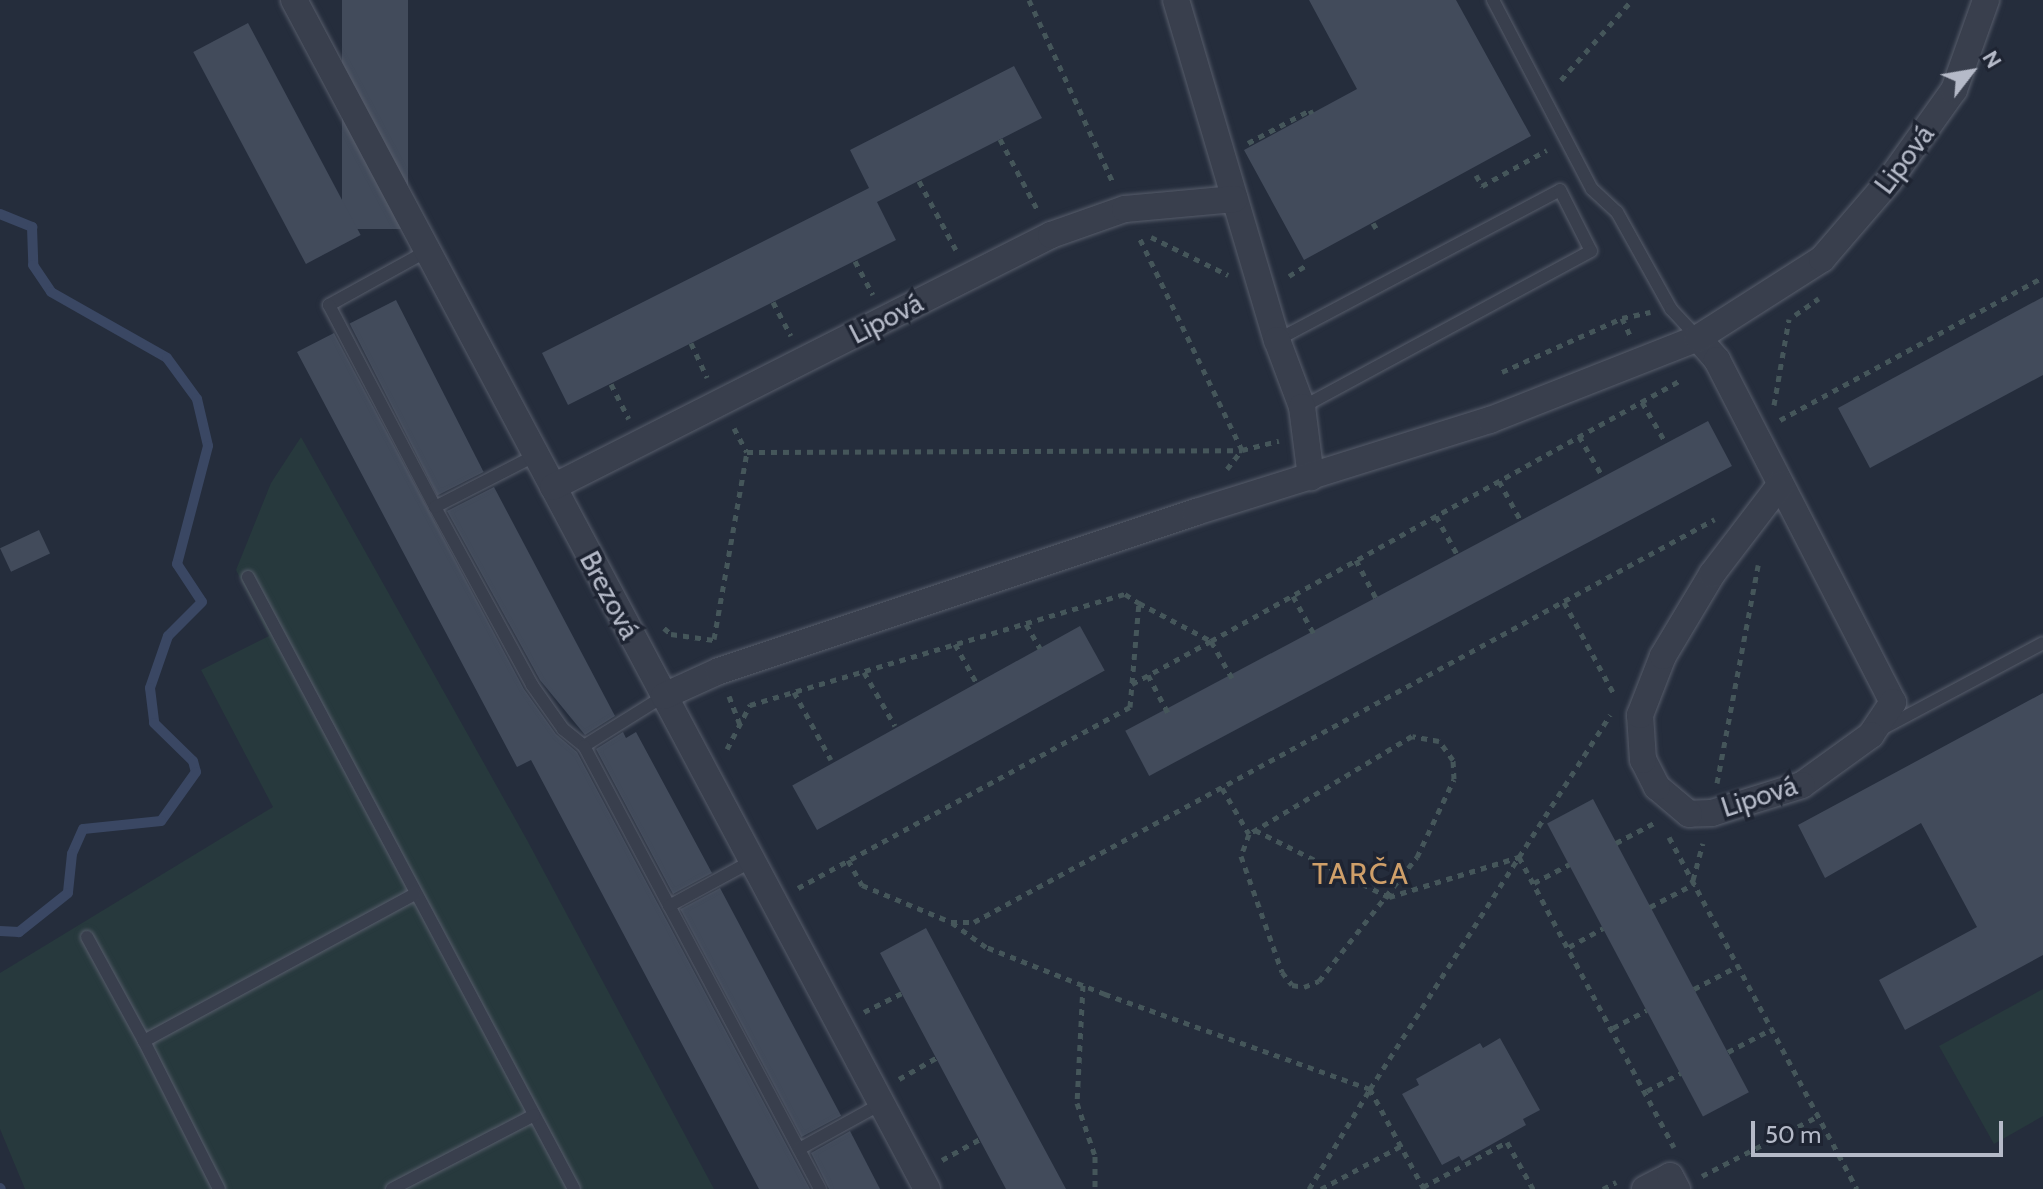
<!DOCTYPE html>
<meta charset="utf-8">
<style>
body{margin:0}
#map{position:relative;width:2043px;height:1189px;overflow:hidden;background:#252d3c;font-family:Cabin,sans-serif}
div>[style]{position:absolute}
.green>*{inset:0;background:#27393d}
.stream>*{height:10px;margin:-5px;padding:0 5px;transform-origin:5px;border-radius:5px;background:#3a4763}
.building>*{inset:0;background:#424b5b;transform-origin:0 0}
.path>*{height:5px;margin-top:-2.5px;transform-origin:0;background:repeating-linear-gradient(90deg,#45565a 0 6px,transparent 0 12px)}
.roads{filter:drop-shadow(0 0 2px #575d6b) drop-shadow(0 0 2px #575d6b)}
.service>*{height:12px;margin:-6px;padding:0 6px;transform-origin:6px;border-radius:6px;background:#393f4d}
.minor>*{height:26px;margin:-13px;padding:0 13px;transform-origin:13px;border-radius:13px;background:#393f4d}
span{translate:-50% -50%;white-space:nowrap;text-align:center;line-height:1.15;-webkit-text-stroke:7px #1e2432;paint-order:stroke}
.street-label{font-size:28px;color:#b5bac8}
.neighbourhood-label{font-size:30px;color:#cf9f69;letter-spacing:2px}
.north{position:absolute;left:1931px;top:32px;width:80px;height:80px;-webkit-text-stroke:6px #1e2432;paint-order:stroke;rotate:59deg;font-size:22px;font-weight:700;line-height:32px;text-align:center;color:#b5bac8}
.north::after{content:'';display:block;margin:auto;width:28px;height:36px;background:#b5bac8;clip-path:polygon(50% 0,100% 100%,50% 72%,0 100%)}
.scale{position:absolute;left:1751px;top:1121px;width:252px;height:36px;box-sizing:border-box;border:4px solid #b5bac8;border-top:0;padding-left:10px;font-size:24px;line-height:28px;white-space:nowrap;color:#b5bac8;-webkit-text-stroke:6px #1e2432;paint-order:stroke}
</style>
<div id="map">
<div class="green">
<div style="clip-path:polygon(301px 437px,527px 840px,714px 1189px,25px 1189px,0 1129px,0 973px,273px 807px,201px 670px,269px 636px,236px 570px,271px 483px)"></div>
<div style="clip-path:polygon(2043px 989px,2043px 1116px,1994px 1144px,1939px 1046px)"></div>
</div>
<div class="stream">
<div style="left:0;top:214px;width:35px;rotate:22deg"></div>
<div style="left:32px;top:227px;width:38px;rotate:88deg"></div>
<div style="left:33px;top:265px;width:32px;rotate:56deg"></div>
<div style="left:51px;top:292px;width:133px;rotate:29.6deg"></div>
<div style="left:167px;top:358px;width:51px;rotate:53.8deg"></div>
<div style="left:197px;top:399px;width:48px;rotate:76.8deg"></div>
<div style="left:208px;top:446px;width:122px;rotate:104.7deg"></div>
<div style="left:177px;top:564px;width:45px;rotate:56.7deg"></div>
<div style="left:202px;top:602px;width:48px;rotate:135deg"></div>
<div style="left:168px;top:636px;width:55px;rotate:109.1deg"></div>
<div style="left:150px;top:688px;width:35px;rotate:83deg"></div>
<div style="left:154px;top:723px;width:54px;rotate:44.3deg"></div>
<div style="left:193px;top:761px;width:11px;rotate:75deg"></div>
<div style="left:196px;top:772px;width:60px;rotate:125.5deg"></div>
<div style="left:161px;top:821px;width:78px;rotate:174.1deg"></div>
<div style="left:83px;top:829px;width:27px;rotate:114deg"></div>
<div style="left:72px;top:854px;width:39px;rotate:96deg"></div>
<div style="left:68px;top:893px;width:63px;rotate:141.5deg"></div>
<div style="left:19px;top:932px;width:19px;rotate:-177deg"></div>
<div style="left:0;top:1188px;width:1px;rotate:45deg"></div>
</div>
<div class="building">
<div style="left:342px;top:0;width:66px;height:229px"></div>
<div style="clip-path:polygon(1309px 0,1456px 0,1531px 136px,1304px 260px,1244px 150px,1357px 89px)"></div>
<div style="left:248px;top:23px;width:240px;height:62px;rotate:62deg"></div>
<div style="clip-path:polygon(1014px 66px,1042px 118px,877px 202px,896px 240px,568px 405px,542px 353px,869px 188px,850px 150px)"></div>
<div style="clip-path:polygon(2043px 297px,2043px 375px,1870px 468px,1838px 408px)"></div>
<div style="left:396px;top:300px;width:193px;height:52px;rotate:63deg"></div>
<div style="clip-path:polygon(334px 333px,524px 689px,556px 734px,577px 752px,810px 1189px,759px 1189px,531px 760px,517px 767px,297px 352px)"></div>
<div style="left:1708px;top:421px;width:51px;height:660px;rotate:62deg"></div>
<div style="clip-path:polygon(494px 487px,615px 716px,585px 735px,540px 680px,447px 511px)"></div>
<div style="left:39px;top:530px;width:26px;height:43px;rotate:65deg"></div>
<div style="left:1080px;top:626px;width:51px;height:329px;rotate:61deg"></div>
<div style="clip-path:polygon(2043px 693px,2043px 955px,1905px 1030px,1879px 980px,1977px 927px,1921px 823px,1825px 878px,1798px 825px)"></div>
<div style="clip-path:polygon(623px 732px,626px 738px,636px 732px,712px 873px,673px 894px,596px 749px)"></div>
<div style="left:1593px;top:799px;width:332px;height:52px;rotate:62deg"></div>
<div style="left:720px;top:888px;width:258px;height:45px;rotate:62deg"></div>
<div style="clip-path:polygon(926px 928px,1004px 1074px,1066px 1189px,1006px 1189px,880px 953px)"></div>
<div style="clip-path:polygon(1500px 1038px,1540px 1110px,1523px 1119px,1526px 1125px,1462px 1161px,1459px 1156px,1442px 1165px,1402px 1094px,1419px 1085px,1416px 1079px,1480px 1043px,1483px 1048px)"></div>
<div style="clip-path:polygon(850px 1131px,880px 1189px,829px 1189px,811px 1153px)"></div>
</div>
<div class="path">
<div style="left:1029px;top:0;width:201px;rotate:65.3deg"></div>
<div style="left:1561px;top:80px;width:107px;rotate:-48.4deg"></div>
<div style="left:1000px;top:139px;width:79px;rotate:62.1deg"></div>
<div style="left:1248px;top:143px;width:70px;rotate:-28deg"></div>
<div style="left:1310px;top:110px;width:4px;rotate:63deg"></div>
<div style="left:1476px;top:175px;width:13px;rotate:61deg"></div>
<div style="left:1482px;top:186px;width:74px;rotate:-29deg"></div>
<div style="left:919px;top:181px;width:78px;rotate:61.8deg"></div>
<div style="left:1373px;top:223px;width:6px;rotate:59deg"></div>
<div style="left:1151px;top:237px;width:86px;rotate:26.3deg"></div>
<div style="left:855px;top:261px;width:38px;rotate:62deg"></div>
<div style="left:1289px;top:276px;width:22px;rotate:-32deg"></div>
<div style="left:773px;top:302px;width:38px;rotate:62deg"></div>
<div style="left:1795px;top:315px;width:29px;rotate:-35deg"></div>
<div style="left:1622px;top:318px;width:19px;rotate:65deg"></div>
<div style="left:691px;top:343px;width:38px;rotate:65deg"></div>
<div style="left:1502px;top:372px;width:132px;rotate:-24.2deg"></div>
<div style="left:1622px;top:318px;width:29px;rotate:-12deg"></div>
<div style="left:611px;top:384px;width:39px;rotate:63deg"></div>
<div style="left:1642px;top:402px;width:48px;rotate:59.7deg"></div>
<div style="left:1774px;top:405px;width:87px;rotate:-80.1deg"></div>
<div style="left:1780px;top:420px;width:299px;rotate:-28.5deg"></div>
<div style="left:734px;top:428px;width:27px;rotate:62deg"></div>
<div style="left:1579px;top:436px;width:48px;rotate:59.7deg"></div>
<div style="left:1227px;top:469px;width:24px;rotate:-52deg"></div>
<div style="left:1242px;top:450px;width:38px;rotate:-14deg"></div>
<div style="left:1499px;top:481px;width:46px;rotate:61.2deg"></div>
<div style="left:1436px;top:516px;width:46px;rotate:61.2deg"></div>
<div style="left:1356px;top:560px;width:45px;rotate:62.3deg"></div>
<div style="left:1293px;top:596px;width:43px;rotate:61.1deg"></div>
<div style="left:1564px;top:602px;width:107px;rotate:61.5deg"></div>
<div style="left:1026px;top:624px;width:28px;rotate:60deg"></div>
<div style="left:664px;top:628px;width:9px;rotate:41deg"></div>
<div style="left:671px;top:634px;width:43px;rotate:7.9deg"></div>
<div style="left:714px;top:639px;width:190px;rotate:-80deg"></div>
<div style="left:747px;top:452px;width:495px;rotate:-0.2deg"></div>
<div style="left:1242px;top:450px;width:239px;rotate:-115.8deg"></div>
<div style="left:955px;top:644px;width:43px;rotate:61.1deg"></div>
<div style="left:864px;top:672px;width:62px;rotate:60.1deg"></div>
<div style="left:1148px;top:675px;width:43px;rotate:62.2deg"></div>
<div style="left:1232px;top:678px;width:43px;rotate:-119.6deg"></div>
<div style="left:1211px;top:641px;width:535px;rotate:-29.05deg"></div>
<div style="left:794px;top:692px;width:77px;rotate:61.4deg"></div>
<div style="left:729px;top:696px;width:30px;rotate:69deg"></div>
<div style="left:727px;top:749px;width:50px;rotate:-62.4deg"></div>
<div style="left:750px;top:705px;width:391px;rotate:-16.5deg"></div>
<div style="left:1125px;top:594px;width:17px;rotate:33deg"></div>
<div style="left:1717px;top:783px;width:222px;rotate:-79.3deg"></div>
<div style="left:1222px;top:788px;width:53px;rotate:59.6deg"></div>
<div style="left:1249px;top:834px;width:23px;rotate:110deg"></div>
<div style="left:1241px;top:856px;width:123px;rotate:70.5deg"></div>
<div style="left:1282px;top:972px;width:16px;rotate:52deg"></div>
<div style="left:1292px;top:985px;width:12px;rotate:9deg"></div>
<div style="left:1304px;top:987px;width:16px;rotate:-22deg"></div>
<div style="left:1319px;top:981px;width:158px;rotate:-51.7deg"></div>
<div style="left:1417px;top:857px;width:86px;rotate:-64.6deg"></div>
<div style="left:1454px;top:779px;width:19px;rotate:-93deg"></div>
<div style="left:1453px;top:760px;width:24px;rotate:-126deg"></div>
<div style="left:1439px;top:741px;width:27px;rotate:-170deg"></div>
<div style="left:1412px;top:736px;width:190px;rotate:149deg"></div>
<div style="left:1255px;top:830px;width:150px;rotate:26.6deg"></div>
<div style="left:1389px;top:897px;width:136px;rotate:-17.1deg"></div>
<div style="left:1519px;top:857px;width:169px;rotate:-57.3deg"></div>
<div style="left:1669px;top:837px;width:399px;rotate:61.9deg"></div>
<div style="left:1616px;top:843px;width:43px;rotate:-27.8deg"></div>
<div style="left:848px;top:860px;width:29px;rotate:61deg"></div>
<div style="left:862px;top:885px;width:96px;rotate:22.6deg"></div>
<div style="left:1693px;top:880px;width:38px;rotate:-75deg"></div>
<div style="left:1534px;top:883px;width:40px;rotate:-28deg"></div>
<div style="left:798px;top:888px;width:378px;rotate:-28.6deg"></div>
<div style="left:1130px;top:707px;width:104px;rotate:-85.1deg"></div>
<div style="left:1139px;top:603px;width:81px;rotate:27.8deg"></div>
<div style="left:1211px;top:641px;width:90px;rotate:151.4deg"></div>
<div style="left:1650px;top:907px;width:50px;rotate:-27.6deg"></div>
<div style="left:1569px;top:947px;width:39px;rotate:-29deg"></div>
<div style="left:1083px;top:985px;width:118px;rotate:92.9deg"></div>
<div style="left:1077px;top:1103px;width:56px;rotate:71.2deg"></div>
<div style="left:1095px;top:1156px;width:33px;rotate:90deg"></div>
<div style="left:1694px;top:989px;width:50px;rotate:-27.6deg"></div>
<div style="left:864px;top:1012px;width:42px;rotate:-26.6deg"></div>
<div style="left:1613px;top:1028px;width:38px;rotate:-28deg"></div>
<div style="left:1728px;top:1052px;width:50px;rotate:-27.6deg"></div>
<div style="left:899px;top:1079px;width:43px;rotate:-29.6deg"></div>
<div style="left:1647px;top:1091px;width:38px;rotate:-28deg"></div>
<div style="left:942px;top:1160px;width:43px;rotate:-28.9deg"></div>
<div style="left:1702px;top:1176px;width:131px;rotate:-27.3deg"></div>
<div style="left:1423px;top:1187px;width:95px;rotate:-28.2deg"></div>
<div style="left:1507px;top:1142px;width:54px;rotate:61deg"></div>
<div style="left:1309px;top:1189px;width:117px;rotate:-58.6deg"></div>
<div style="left:1370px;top:1089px;width:282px;rotate:-160.3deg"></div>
<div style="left:1105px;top:994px;width:128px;rotate:-158.4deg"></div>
<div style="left:986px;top:947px;width:43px;rotate:-144.5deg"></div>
<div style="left:951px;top:922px;width:23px"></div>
<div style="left:974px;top:922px;width:843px;rotate:-28.54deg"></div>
<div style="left:1321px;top:1189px;width:91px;rotate:-28.3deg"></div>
<div style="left:1424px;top:1189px;width:114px;rotate:-118.4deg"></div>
<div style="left:1370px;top:1089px;width:276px;rotate:-57.3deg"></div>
<div style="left:1519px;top:857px;width:329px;rotate:61.9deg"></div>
<div style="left:1603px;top:1189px;width:15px;rotate:-28deg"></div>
</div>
<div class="roads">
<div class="service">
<div style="left:1493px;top:0;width:213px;rotate:62.4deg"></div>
<div style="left:1592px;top:189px;width:34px;rotate:43deg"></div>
<div style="left:1617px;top:212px;width:111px;rotate:60.9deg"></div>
<div style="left:1671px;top:309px;width:38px;rotate:47deg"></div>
<div style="left:427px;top:251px;width:112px;rotate:151.1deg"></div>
<div style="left:329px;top:305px;width:228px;rotate:62.3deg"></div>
<div style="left:435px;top:507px;width:203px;rotate:61.4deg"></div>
<div style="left:532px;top:685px;width:54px;rotate:54.8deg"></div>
<div style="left:563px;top:729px;width:27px;rotate:39deg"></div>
<div style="left:584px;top:746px;width:94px;rotate:-32deg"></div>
<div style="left:1277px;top:340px;width:320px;rotate:-27.9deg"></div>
<div style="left:1560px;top:190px;width:68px;rotate:63.1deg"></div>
<div style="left:1591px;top:251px;width:328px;rotate:151.6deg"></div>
<div style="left:435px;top:507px;width:114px;rotate:-27.2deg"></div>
<div style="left:248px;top:577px;width:693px;rotate:61.96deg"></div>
<div style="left:1884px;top:728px;width:180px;rotate:-28.1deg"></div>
<div style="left:584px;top:746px;width:502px;rotate:61.95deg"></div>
<div style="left:669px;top:906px;width:94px;rotate:-28.5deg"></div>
<div style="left:87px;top:937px;width:119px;rotate:61.3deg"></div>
<div style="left:799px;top:1149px;width:94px;rotate:-28.8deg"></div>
<div style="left:219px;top:1189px;width:166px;rotate:-116.9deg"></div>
<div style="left:144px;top:1041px;width:308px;rotate:-28.5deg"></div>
<div style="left:392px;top:1189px;width:160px;rotate:-27.5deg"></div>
</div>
<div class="minor">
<div style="left:294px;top:0;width:1347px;rotate:61.97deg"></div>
<div style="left:1176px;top:0;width:355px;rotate:73.5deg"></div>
<div style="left:1277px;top:340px;width:72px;rotate:69.5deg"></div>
<div style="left:1302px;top:407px;width:71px;rotate:82.7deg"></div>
<div style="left:1698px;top:338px;width:29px;rotate:49deg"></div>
<div style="left:1717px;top:360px;width:385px;rotate:62.8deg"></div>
<div style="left:1893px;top:702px;width:40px;rotate:124deg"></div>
<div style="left:1871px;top:735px;width:85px;rotate:144.1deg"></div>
<div style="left:1802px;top:785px;width:94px;rotate:162.7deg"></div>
<div style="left:1712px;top:813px;width:23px;rotate:178deg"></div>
<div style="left:1689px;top:814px;width:42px;rotate:-139.8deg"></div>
<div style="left:1657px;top:787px;width:30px;rotate:-117deg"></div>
<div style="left:1643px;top:760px;width:45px;rotate:-93.8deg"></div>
<div style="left:1640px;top:715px;width:63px;rotate:-68.7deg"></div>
<div style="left:1663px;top:656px;width:96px;rotate:-59.1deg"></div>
<div style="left:1712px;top:574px;width:112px;rotate:-52.6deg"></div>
<div style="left:553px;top:487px;width:558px;rotate:-26.84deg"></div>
<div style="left:1051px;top:235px;width:78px;rotate:-19.4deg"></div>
<div style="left:1125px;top:209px;width:110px;rotate:-5.2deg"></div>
<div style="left:664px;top:696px;width:60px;rotate:-24.4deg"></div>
<div style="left:719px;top:671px;width:503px;rotate:-18.43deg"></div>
<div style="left:1196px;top:512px;width:308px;rotate:-17.4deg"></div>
<div style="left:1490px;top:420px;width:224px;rotate:-21.5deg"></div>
<div style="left:1698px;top:338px;width:147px;rotate:-32.5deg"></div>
<div style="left:1822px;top:259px;width:103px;rotate:-49.3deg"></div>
<div style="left:1889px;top:181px;width:112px;rotate:-54.5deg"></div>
<div style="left:1954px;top:90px;width:96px;rotate:-70.4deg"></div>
<div style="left:1645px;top:1189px;width:28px;rotate:-27deg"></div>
<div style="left:1670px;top:1176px;width:15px;rotate:62deg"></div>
</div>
</div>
<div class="street-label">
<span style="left:1904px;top:159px;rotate:-53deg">Lipová</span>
<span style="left:886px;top:318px;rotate:-27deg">Lipová</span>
<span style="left:610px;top:595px;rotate:62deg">Brezová</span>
<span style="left:1759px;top:796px;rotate:-18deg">Lipová</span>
</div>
<div class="neighbourhood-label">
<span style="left:1361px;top:874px">TARČA</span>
</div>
<div class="north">N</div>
<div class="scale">50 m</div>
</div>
